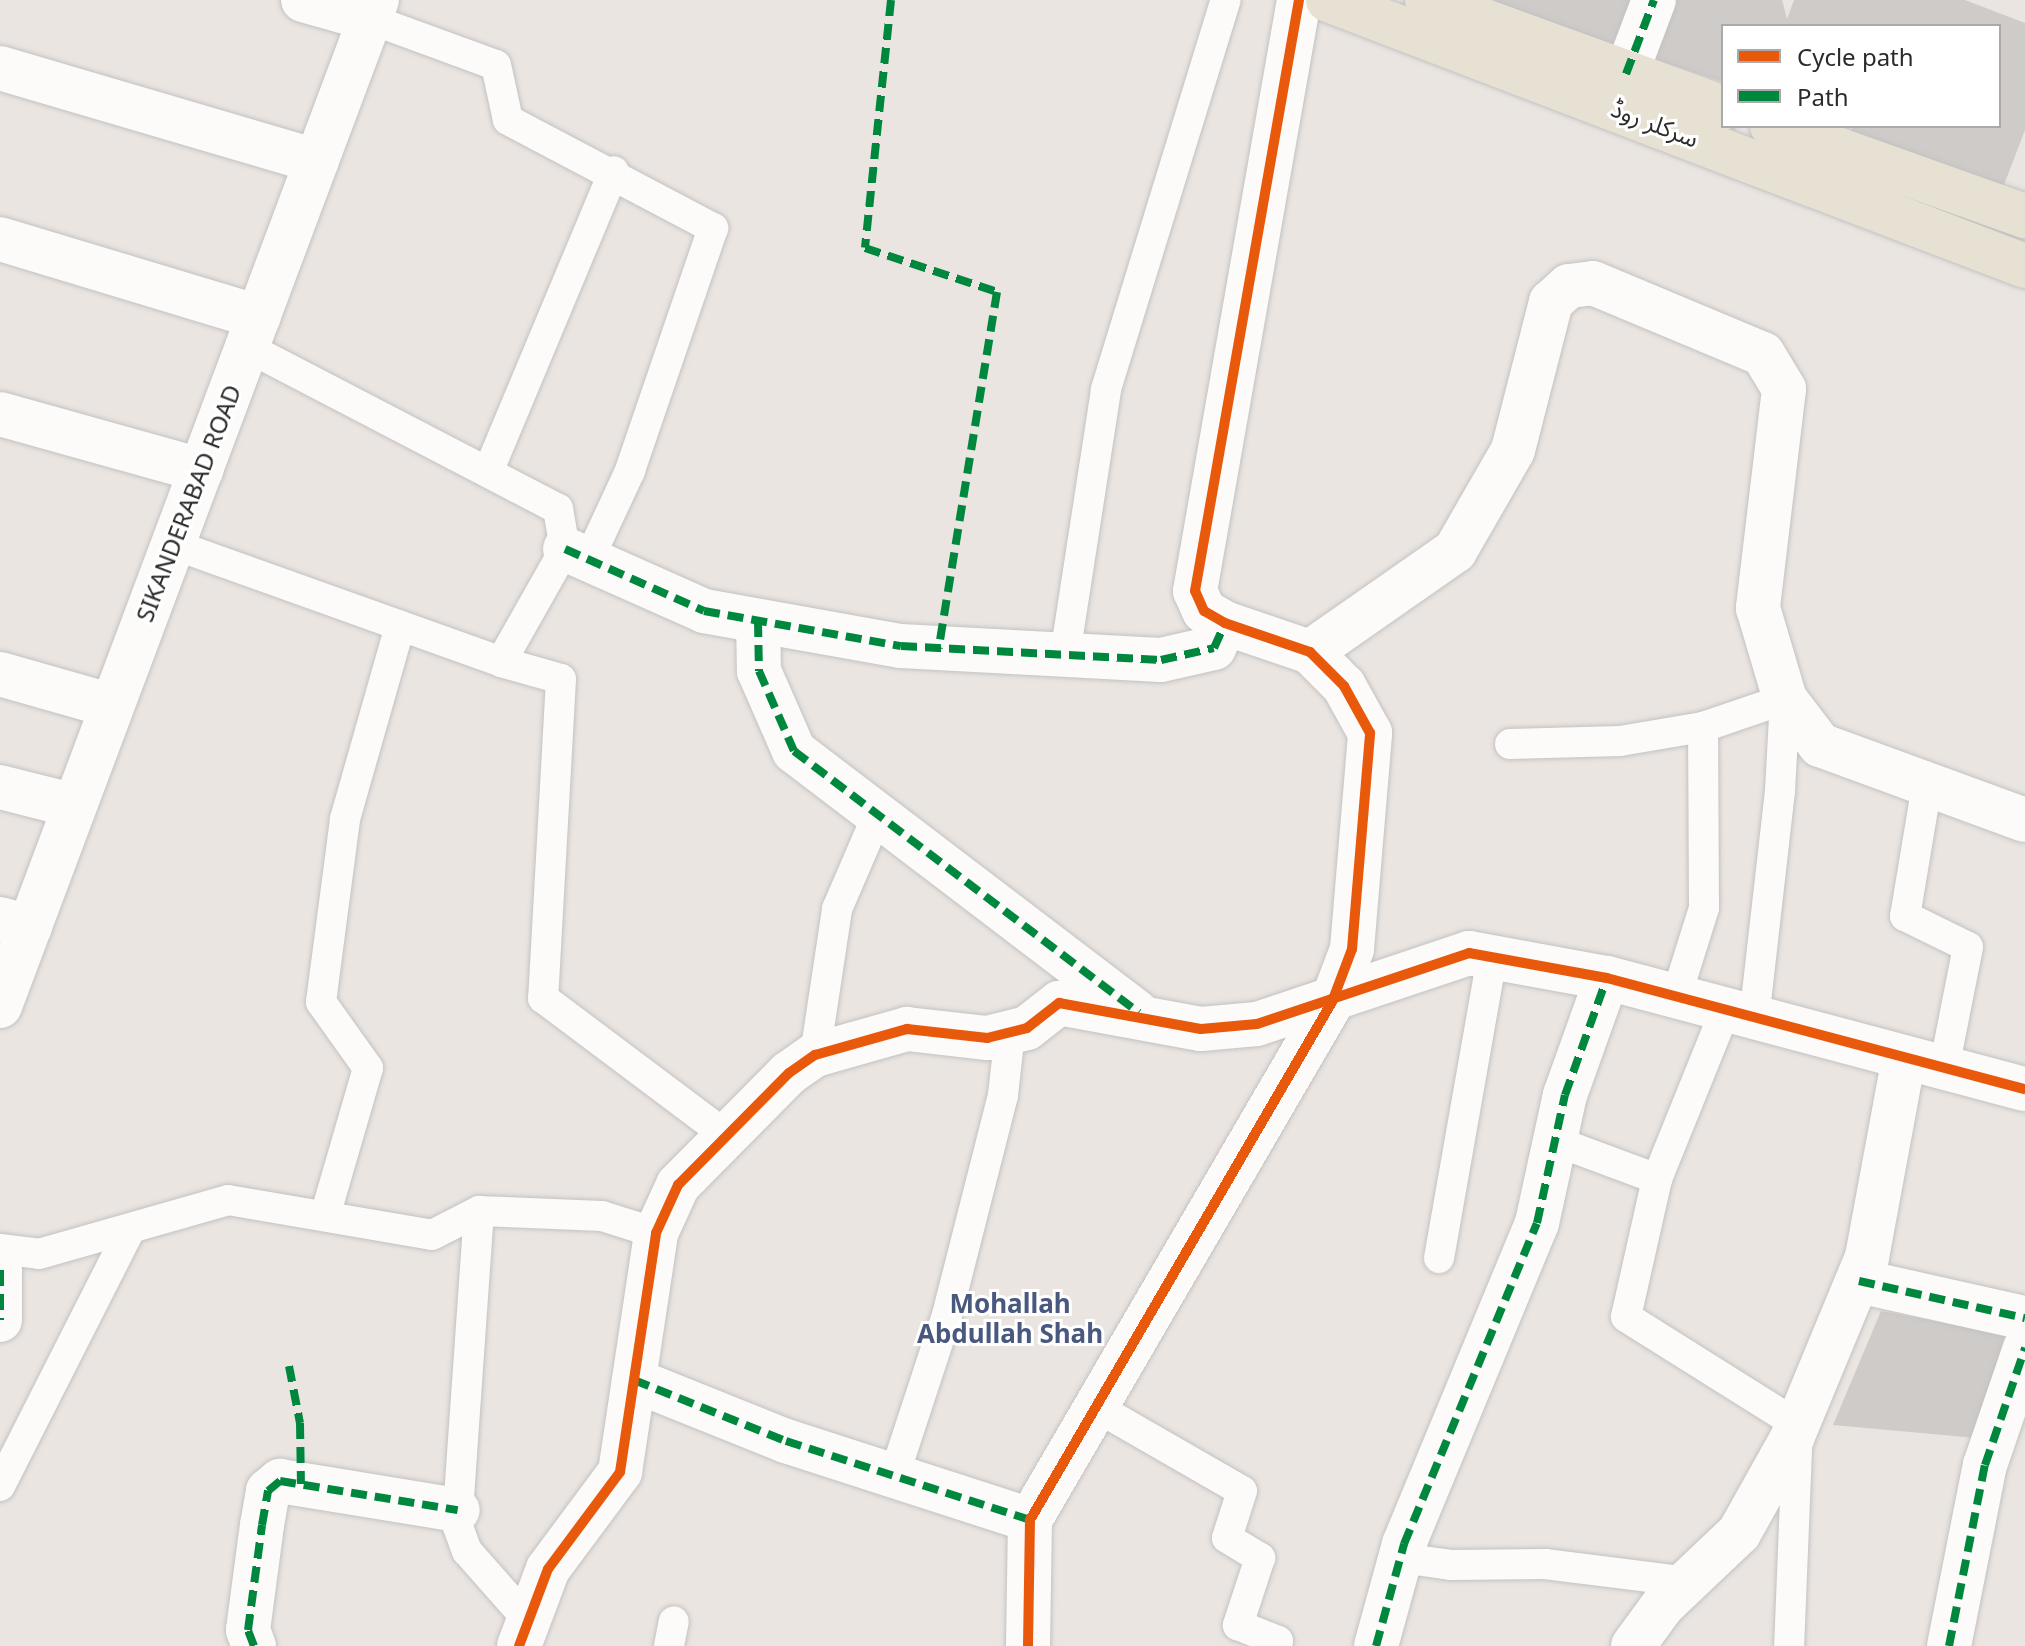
<!DOCTYPE html>
<meta charset="utf-8">
<style>
body{margin:0}
#map{position:relative;width:2025px;height:1646px;overflow:hidden;background:#eae5e1;font-family:"Noto Sans","Noto Sans Arabic",sans-serif}
div>[style]{position:absolute}
.building>*{inset:0;background:#cecbc8}
.roads{filter:drop-shadow(0 0 2px #c3c2c2) drop-shadow(0 0 2px #c3c2c2)}
.lane>*{height:30px;margin:-15px;padding:0 15px;transform-origin:15px;border-radius:15px;background:#fcfbfa}
.street>*{height:44px;margin:-22px;padding:0 22px;transform-origin:22px;border-radius:22px;background:#fcfbfa}
.secondary>*{height:44px;margin:-22px;padding:0 22px;transform-origin:22px;border-radius:22px;background:#fcfbfa}
.primary>*{height:44px;margin:-22px;padding:0 22px;transform-origin:22px;border-radius:22px;background:#e7e1d3}
.quiet>*{height:8px;margin-top:-4px;transform-origin:0;background:repeating-linear-gradient(90deg,#00873e 0 16px,transparent 0 24px)}
.cycleway>*{height:10px;margin:-5px;padding:0 5px;transform-origin:5px;border-radius:5px;background:#e8590c}
span{translate:-50% -50%;white-space:nowrap;text-align:center;line-height:1.15;-webkit-text-stroke:6px #fff;paint-order:stroke}
.street-label{font-size:24px;color:#2b2b2b}
.neighbourhood-label{font-size:26px;color:#49587e;font-weight:700}
.legend{position:absolute;left:1721px;top:24px;width:280px;height:104px;box-sizing:border-box;background:#fff;border:2px solid #aaa;margin:0;padding:10px 14px;list-style:none;font-size:24px;color:#2b2b2b}
.legend li{display:flex;align-items:center;gap:16px;height:40px}
.legend b{width:40px;border:2px solid #aaa}
</style>
<div id="map">
<div class="building">
<div style="clip-path:polygon(1477px 0,1782px 0,1787px 19px,1794px 0,1965px 0,2025px 23px,2025px 130px,1999px 198px,1848px 139px,1853px 126px,1999px 126px,1999px 26px,1723px 26px,1723px 82px)"></div>
<div style="clip-path:polygon(1881px 1311px,2005px 1334px,1976px 1438px,1833px 1425px)"></div>
</div>
<div class="roads">
<div class="lane">
<div style="left:370px;top:19px;width:134px;rotate:20.1deg"></div>
<div style="left:496px;top:65px;width:56px;rotate:77.7deg"></div>
<div style="left:508px;top:120px;width:232px;rotate:27.8deg"></div>
<div style="left:713px;top:228px;width:257px;rotate:108.9deg"></div>
<div style="left:630px;top:471px;width:97px;rotate:115deg"></div>
<div style="left:488px;top:472px;width:326px;rotate:-67.3deg"></div>
<div style="left:172px;top:544px;width:350px;rotate:19.7deg"></div>
<div style="left:501px;top:662px;width:130px;rotate:-60.5deg"></div>
<div style="left:565px;top:549px;width:41px;rotate:-99.9deg"></div>
<div style="left:558px;top:509px;width:351px;rotate:-152.5deg"></div>
<div style="left:1065px;top:655px;width:269px;rotate:-81.2deg"></div>
<div style="left:1106px;top:389px;width:407px;rotate:-72.9deg"></div>
<div style="left:501px;top:662px;width:62px;rotate:15.8deg"></div>
<div style="left:561px;top:679px;width:320px;rotate:93.2deg"></div>
<div style="left:543px;top:998px;width:230px;rotate:36.9deg"></div>
<div style="left:1510px;top:744px;width:110px;rotate:-1.6deg"></div>
<div style="left:1620px;top:741px;width:84px;rotate:-9.6deg"></div>
<div style="left:1703px;top:727px;width:87px;rotate:-18.9deg"></div>
<div style="left:1785px;top:699px;width:92px;rotate:93.1deg"></div>
<div style="left:1780px;top:791px;width:229px;rotate:96.5deg"></div>
<div style="left:1927px;top:785px;width:133px;rotate:99.5deg"></div>
<div style="left:1905px;top:916px;width:70px;rotate:26.2deg"></div>
<div style="left:1968px;top:947px;width:123px;rotate:101.2deg"></div>
<div style="left:1676px;top:997px;width:93px;rotate:-72.5deg"></div>
<div style="left:1704px;top:908px;width:181px;rotate:-90.3deg"></div>
<div style="left:815px;top:1055px;width:148px;rotate:-81.4deg"></div>
<div style="left:837px;top:909px;width:103px;rotate:-66.7deg"></div>
<div style="left:1555px;top:1141px;width:109px;rotate:20.4deg"></div>
<div style="left:1657px;top:1179px;width:181px;rotate:-68deg"></div>
<div style="left:1657px;top:1179px;width:141px;rotate:102.7deg"></div>
<div style="left:1626px;top:1317px;width:203px;rotate:32.1deg"></div>
<div style="left:1798px;top:1425px;width:221px;rotate:92.3deg"></div>
<div style="left:479px;top:1211px;width:314px;rotate:94deg"></div>
<div style="left:457px;top:1524px;width:29px;rotate:70deg"></div>
<div style="left:467px;top:1551px;width:91px;rotate:48.6deg"></div>
<div style="left:325px;top:1216px;width:154px;rotate:-73.8deg"></div>
<div style="left:368px;top:1068px;width:81px;rotate:-125.5deg"></div>
<div style="left:321px;top:1002px;width:185px;rotate:-82.5deg"></div>
<div style="left:345px;top:819px;width:201px;rotate:-74.1deg"></div>
<div style="left:0;top:1249px;width:39px;rotate:7deg"></div>
<div style="left:39px;top:1254px;width:197px;rotate:-15.9deg"></div>
<div style="left:228px;top:1200px;width:207px;rotate:9.7deg"></div>
<div style="left:432px;top:1235px;width:53px;rotate:-27.1deg"></div>
<div style="left:479px;top:1211px;width:123px;rotate:2.3deg"></div>
<div style="left:602px;top:1216px;width:57px;rotate:17.5deg"></div>
<div style="left:1439px;top:1258px;width:305px;rotate:-80deg"></div>
<div style="left:1096px;top:1407px;width:168px;rotate:29.9deg"></div>
<div style="left:1242px;top:1491px;width:49px;rotate:107.7deg"></div>
<div style="left:1227px;top:1538px;width:39px;rotate:31deg"></div>
<div style="left:1260px;top:1558px;width:71px;rotate:108.2deg"></div>
<div style="left:1238px;top:1625px;width:43px;rotate:21.8deg"></div>
<div style="left:1278px;top:1641px;width:5px;rotate:112deg"></div>
<div style="left:894px;top:1476px;width:169px;rotate:-71.8deg"></div>
<div style="left:947px;top:1315px;width:227px;rotate:-75.7deg"></div>
<div style="left:1003px;top:1095px;width:62px;rotate:-83.6deg"></div>
<div style="left:0;top:1486px;width:289px;rotate:-63.1deg"></div>
<div style="left:1401px;top:1558px;width:50px;rotate:8deg"></div>
<div style="left:1451px;top:1565px;width:94px;rotate:-0.6deg"></div>
<div style="left:1545px;top:1564px;width:146px;rotate:7.1deg"></div>
<div style="left:669px;top:1646px;width:25px;rotate:-79deg"></div>
</div>
<div class="street">
<div style="left:303px;top:0;width:70px;rotate:15.8deg"></div>
<div style="left:0;top:68px;width:330px;rotate:16.4deg"></div>
<div style="left:1626px;top:74px;width:79px;rotate:-69.3deg"></div>
<div style="left:0;top:239px;width:270px;rotate:16.8deg"></div>
<div style="left:0;top:414px;width:209px;rotate:15.6deg"></div>
<div style="left:565px;top:549px;width:152px;rotate:24deg"></div>
<div style="left:704px;top:611px;width:200px;rotate:10.1deg"></div>
<div style="left:901px;top:646px;width:260px;rotate:3.1deg"></div>
<div style="left:1161px;top:660px;width:54px;rotate:-12.8deg"></div>
<div style="left:1214px;top:648px;width:27px;rotate:-66deg"></div>
<div style="left:758px;top:621px;width:50px;rotate:88.9deg"></div>
<div style="left:759px;top:671px;width:87px;rotate:66.4deg"></div>
<div style="left:794px;top:751px;width:431px;rotate:37.3deg"></div>
<div style="left:1310px;top:652px;width:177px;rotate:-34.9deg"></div>
<div style="left:1455px;top:551px;width:116px;rotate:-60.1deg"></div>
<div style="left:1513px;top:450px;width:153px;rotate:-75.6deg"></div>
<div style="left:1551px;top:302px;width:24px;rotate:-42deg"></div>
<div style="left:1569px;top:286px;width:24px;rotate:-7deg"></div>
<div style="left:1593px;top:283px;width:184px;rotate:22.7deg"></div>
<div style="left:1763px;top:354px;width:41px;rotate:59deg"></div>
<div style="left:1784px;top:389px;width:221px;rotate:96.8deg"></div>
<div style="left:1758px;top:608px;width:95px;rotate:73.5deg"></div>
<div style="left:1785px;top:699px;width:58px;rotate:52.7deg"></div>
<div style="left:1820px;top:745px;width:218px;rotate:20.1deg"></div>
<div style="left:0;top:674px;width:116px;rotate:15.9deg"></div>
<div style="left:0;top:787px;width:77px;rotate:14.2deg"></div>
<div style="left:0;top:919px;width:31px;rotate:15deg"></div>
<div style="left:0;top:1270px;width:50px;rotate:90deg"></div>
<div style="left:1859px;top:1281px;width:170px;rotate:12.6deg"></div>
<div style="left:634px;top:1380px;width:164px;rotate:21.9deg"></div>
<div style="left:786px;top:1441px;width:256px;rotate:17.9deg"></div>
<div style="left:254px;top:1646px;width:17px;rotate:-111deg"></div>
<div style="left:248px;top:1630px;width:106px;rotate:-82.4deg"></div>
<div style="left:262px;top:1525px;width:35px;rotate:-80deg"></div>
<div style="left:268px;top:1491px;width:16px;rotate:-40deg"></div>
<div style="left:280px;top:1481px;width:180px;rotate:9.3deg"></div>
<div style="left:519px;top:1646px;width:82px;rotate:-69.4deg"></div>
<div style="left:548px;top:1569px;width:121px;rotate:-53.4deg"></div>
<div style="left:620px;top:1472px;width:242px;rotate:-81.4deg"></div>
<div style="left:656px;top:1233px;width:53px;rotate:-65.4deg"></div>
<div style="left:678px;top:1185px;width:158px;rotate:-45.3deg"></div>
<div style="left:789px;top:1073px;width:32px;rotate:-35deg"></div>
<div style="left:815px;top:1055px;width:96px;rotate:-15.8deg"></div>
<div style="left:907px;top:1029px;width:81px;rotate:6.4deg"></div>
<div style="left:987px;top:1038px;width:41px;rotate:-14deg"></div>
<div style="left:1027px;top:1028px;width:41px;rotate:-38deg"></div>
<div style="left:1059px;top:1003px;width:144px;rotate:10.4deg"></div>
<div style="left:1201px;top:1029px;width:56px;rotate:-5.1deg"></div>
<div style="left:1257px;top:1024px;width:224px;rotate:-18.5deg"></div>
<div style="left:1469px;top:953px;width:140px;rotate:10.3deg"></div>
<div style="left:1607px;top:978px;width:432px;rotate:14.9deg"></div>
<div style="left:1028px;top:1646px;width:126px;rotate:-89.1deg"></div>
<div style="left:1030px;top:1520px;width:600px;rotate:-59.76deg"></div>
<div style="left:1332px;top:1002px;width:57px;rotate:-69.3deg"></div>
<div style="left:1352px;top:949px;width:217px;rotate:-85.2deg"></div>
<div style="left:1370px;top:733px;width:54px;rotate:-119deg"></div>
<div style="left:1344px;top:686px;width:48px;rotate:-135deg"></div>
<div style="left:1310px;top:652px;width:90px;rotate:-161.2deg"></div>
<div style="left:1225px;top:623px;width:24px;rotate:-150deg"></div>
<div style="left:1204px;top:611px;width:22px;rotate:-114deg"></div>
<div style="left:1195px;top:591px;width:600px;rotate:-80.02deg"></div>
<div style="left:1376px;top:1646px;width:106px;rotate:-74.6deg"></div>
<div style="left:1404px;top:1544px;width:347px;rotate:-67.5deg"></div>
<div style="left:1537px;top:1223px;width:131px;rotate:-77.7deg"></div>
<div style="left:1565px;top:1095px;width:124px;rotate:-70.3deg"></div>
<div style="left:1633px;top:1646px;width:51px;rotate:-53.8deg"></div>
<div style="left:1663px;top:1605px;width:105px;rotate:-43.5deg"></div>
<div style="left:1739px;top:1533px;width:109px;rotate:-60.8deg"></div>
<div style="left:1792px;top:1438px;width:196px;rotate:-67.5deg"></div>
<div style="left:1867px;top:1257px;width:202px;rotate:-79.5deg"></div>
<div style="left:1949px;top:1646px;width:185px;rotate:-78.8deg"></div>
<div style="left:1985px;top:1465px;width:124px;rotate:-71.1deg"></div>
</div>
<div class="secondary">
<div style="left:0;top:1006px;width:1074px;rotate:-69.46deg"></div>
</div>
<div class="primary">
<div style="left:1328px;top:0;width:746px;rotate:20.89deg"></div>
<div style="left:1427px;top:0;width:315px;rotate:20deg"></div>
<div style="left:1772px;top:126px;width:269px;rotate:19.6deg"></div>
</div>
</div>
<div class="quiet">
<div style="left:891px;top:0;width:249px;rotate:96deg"></div>
<div style="left:865px;top:248px;width:139px;rotate:18.4deg"></div>
<div style="left:997px;top:292px;width:361px;rotate:99.3deg"></div>
<div style="left:1626px;top:74px;width:79px;rotate:-69.3deg"></div>
<div style="left:565px;top:549px;width:152px;rotate:24deg"></div>
<div style="left:704px;top:611px;width:200px;rotate:10.1deg"></div>
<div style="left:901px;top:646px;width:260px;rotate:3.1deg"></div>
<div style="left:1161px;top:660px;width:54px;rotate:-12.8deg"></div>
<div style="left:1214px;top:648px;width:27px;rotate:-66deg"></div>
<div style="left:758px;top:621px;width:50px;rotate:88.9deg"></div>
<div style="left:759px;top:671px;width:87px;rotate:66.4deg"></div>
<div style="left:794px;top:751px;width:433px;rotate:37.2deg"></div>
<div style="left:0;top:1270px;width:50px;rotate:90deg"></div>
<div style="left:1859px;top:1281px;width:170px;rotate:12.6deg"></div>
<div style="left:289px;top:1366px;width:58px;rotate:79.1deg"></div>
<div style="left:300px;top:1423px;width:61px;rotate:89.1deg"></div>
<div style="left:634px;top:1380px;width:164px;rotate:21.9deg"></div>
<div style="left:786px;top:1441px;width:256px;rotate:17.9deg"></div>
<div style="left:254px;top:1646px;width:17px;rotate:-111deg"></div>
<div style="left:248px;top:1630px;width:106px;rotate:-82.4deg"></div>
<div style="left:262px;top:1525px;width:35px;rotate:-80deg"></div>
<div style="left:268px;top:1491px;width:16px;rotate:-40deg"></div>
<div style="left:280px;top:1481px;width:180px;rotate:9.3deg"></div>
<div style="left:1376px;top:1646px;width:106px;rotate:-74.6deg"></div>
<div style="left:1404px;top:1544px;width:347px;rotate:-67.5deg"></div>
<div style="left:1537px;top:1223px;width:131px;rotate:-77.7deg"></div>
<div style="left:1565px;top:1095px;width:124px;rotate:-70.3deg"></div>
<div style="left:1949px;top:1646px;width:185px;rotate:-78.8deg"></div>
<div style="left:1985px;top:1465px;width:124px;rotate:-71.1deg"></div>
</div>
<div class="cycleway">
<div style="left:519px;top:1646px;width:82px;rotate:-69.4deg"></div>
<div style="left:548px;top:1569px;width:121px;rotate:-53.4deg"></div>
<div style="left:620px;top:1472px;width:242px;rotate:-81.4deg"></div>
<div style="left:656px;top:1233px;width:53px;rotate:-65.4deg"></div>
<div style="left:678px;top:1185px;width:158px;rotate:-45.3deg"></div>
<div style="left:789px;top:1073px;width:32px;rotate:-35deg"></div>
<div style="left:815px;top:1055px;width:96px;rotate:-15.8deg"></div>
<div style="left:907px;top:1029px;width:81px;rotate:6.4deg"></div>
<div style="left:987px;top:1038px;width:41px;rotate:-14deg"></div>
<div style="left:1027px;top:1028px;width:41px;rotate:-38deg"></div>
<div style="left:1059px;top:1003px;width:144px;rotate:10.4deg"></div>
<div style="left:1201px;top:1029px;width:56px;rotate:-5.1deg"></div>
<div style="left:1257px;top:1024px;width:224px;rotate:-18.5deg"></div>
<div style="left:1469px;top:953px;width:140px;rotate:10.3deg"></div>
<div style="left:1607px;top:978px;width:432px;rotate:14.9deg"></div>
<div style="left:1028px;top:1646px;width:126px;rotate:-89.1deg"></div>
<div style="left:1030px;top:1520px;width:600px;rotate:-59.76deg"></div>
<div style="left:1332px;top:1002px;width:57px;rotate:-69.3deg"></div>
<div style="left:1352px;top:949px;width:217px;rotate:-85.2deg"></div>
<div style="left:1370px;top:733px;width:54px;rotate:-119deg"></div>
<div style="left:1344px;top:686px;width:48px;rotate:-135deg"></div>
<div style="left:1310px;top:652px;width:90px;rotate:-161.2deg"></div>
<div style="left:1225px;top:623px;width:24px;rotate:-150deg"></div>
<div style="left:1204px;top:611px;width:22px;rotate:-114deg"></div>
<div style="left:1195px;top:591px;width:600px;rotate:-80.02deg"></div>
</div>
<div class="street-label">
<span style="left:1655px;top:123px;rotate:21deg">سرکلر روڈ</span>
<span style="left:188px;top:503px;rotate:-69deg">SIKANDERABAD ROAD</span>
</div>
<div class="neighbourhood-label">
<span style="left:1010px;top:1319px">Mohallah<br>Abdullah Shah</span>
</div>
<ul class="legend">
<li><b style="height:10px;background:#e8590c"></b>Cycle path</li>
<li><b style="height:10px;background:#00873e"></b>Path</li>
</ul>
</div>
